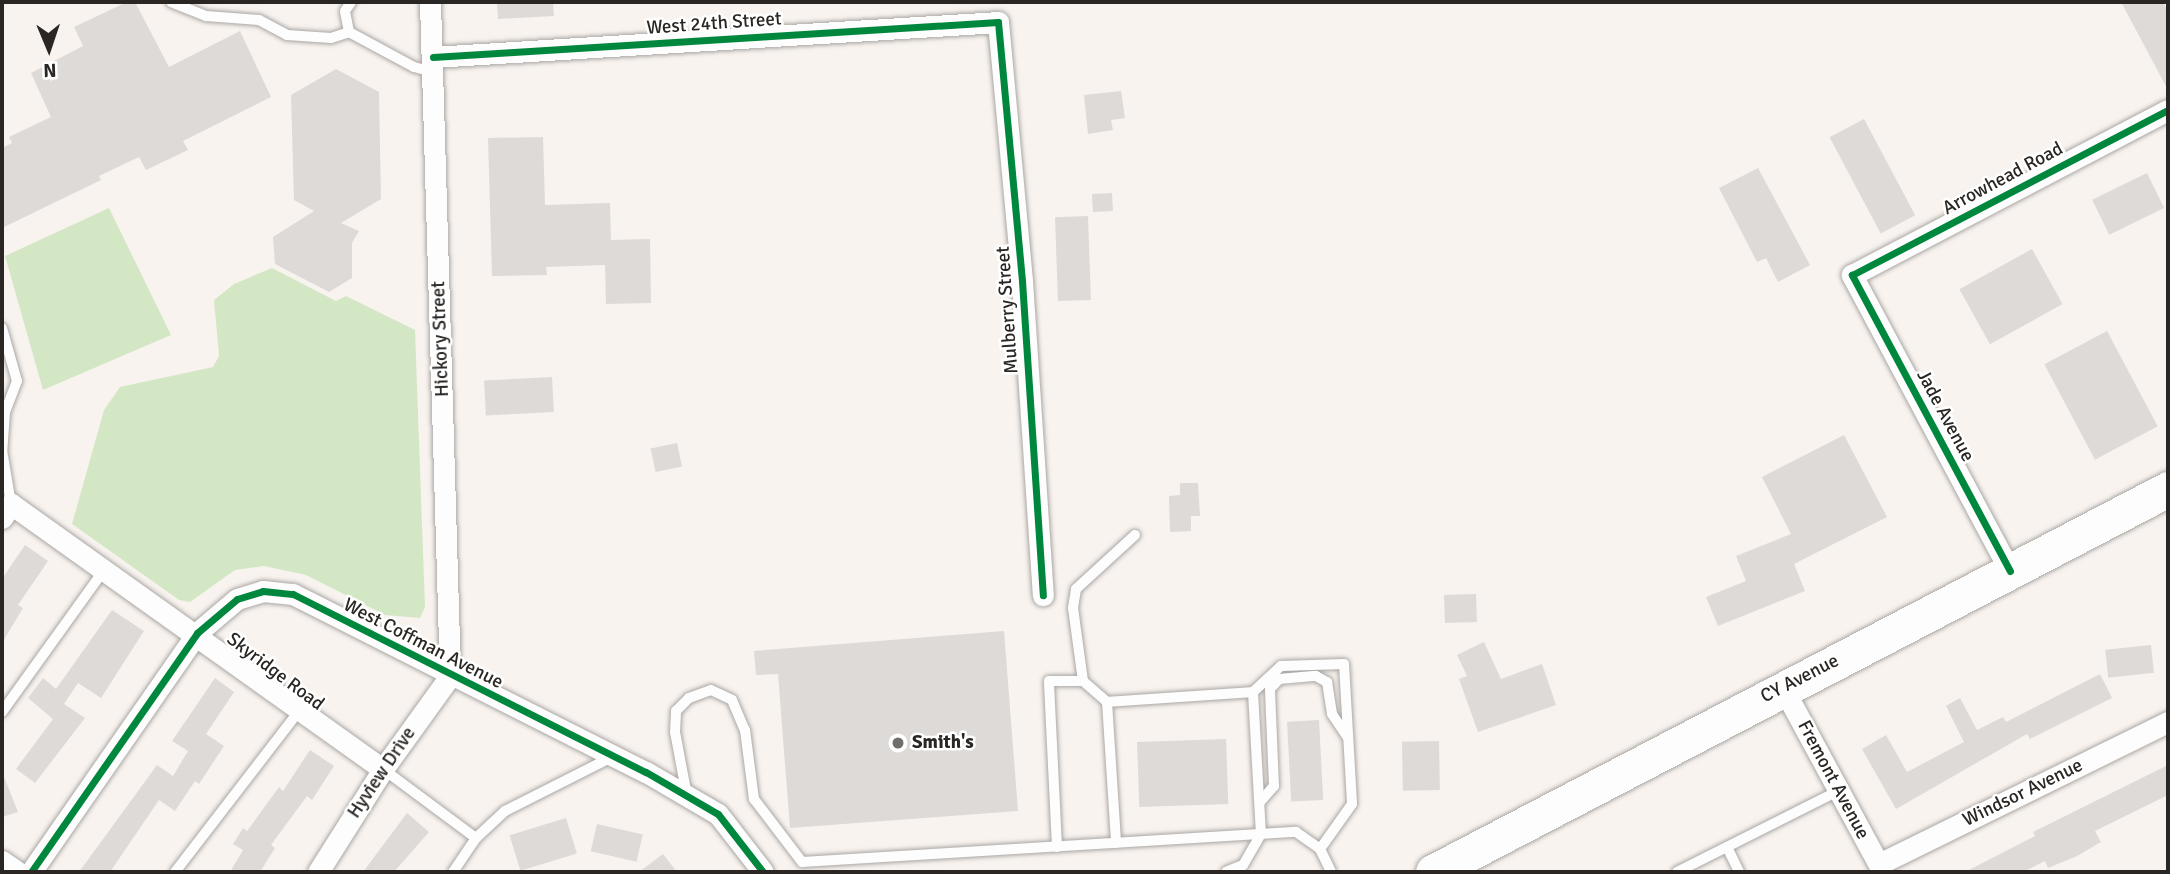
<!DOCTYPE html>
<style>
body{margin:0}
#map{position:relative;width:2170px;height:874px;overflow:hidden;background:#f8f3ef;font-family:Signika,sans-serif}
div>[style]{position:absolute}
.green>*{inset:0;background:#d4e7c5}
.building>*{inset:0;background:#dedad7;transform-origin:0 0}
.roads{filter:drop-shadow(0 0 2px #aaa7a4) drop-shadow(0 0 2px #aaa7a4)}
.lane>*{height:10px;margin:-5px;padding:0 5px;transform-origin:5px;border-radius:5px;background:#fefdfd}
.street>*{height:21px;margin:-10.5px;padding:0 10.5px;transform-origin:10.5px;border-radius:10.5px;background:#fefdfd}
.primary>*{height:35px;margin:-17.5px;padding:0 17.5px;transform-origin:17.5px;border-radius:17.5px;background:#fefdfd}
.cycleway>*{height:7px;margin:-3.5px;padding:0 3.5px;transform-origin:3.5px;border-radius:3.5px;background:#00873e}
.dots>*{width:19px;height:19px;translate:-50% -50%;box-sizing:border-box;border:4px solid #fff;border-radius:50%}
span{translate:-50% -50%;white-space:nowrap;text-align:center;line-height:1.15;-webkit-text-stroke:5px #fff;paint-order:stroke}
.street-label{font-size:19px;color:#292623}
.poi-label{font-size:19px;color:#292623;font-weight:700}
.left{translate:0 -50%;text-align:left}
.frame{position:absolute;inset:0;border:4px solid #292623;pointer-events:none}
.north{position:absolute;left:14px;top:14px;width:70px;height:70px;-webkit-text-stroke:5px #fff;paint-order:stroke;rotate:178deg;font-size:19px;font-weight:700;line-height:28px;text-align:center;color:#292623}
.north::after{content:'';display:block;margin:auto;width:24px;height:32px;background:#292623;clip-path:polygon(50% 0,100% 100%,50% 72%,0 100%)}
</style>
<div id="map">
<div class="green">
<div style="clip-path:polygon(109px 208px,171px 335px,43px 390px,5px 256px)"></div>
<div style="clip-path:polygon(272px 268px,336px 301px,346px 296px,415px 330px,425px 607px,420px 618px,385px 615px,306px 575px,264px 566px,235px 570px,190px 602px,179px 600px,72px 524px,104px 410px,120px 387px,213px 367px,219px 356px,214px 300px,234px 284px)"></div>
</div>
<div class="building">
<div style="clip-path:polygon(127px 2px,135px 2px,169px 67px,240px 31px,271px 97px,183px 141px,188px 150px,146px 170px,139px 157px,99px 176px,101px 180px,2px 228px,2px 148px,12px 143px,9px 137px,51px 117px,31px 73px,83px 46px,74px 27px)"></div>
<div style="clip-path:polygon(497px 2px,553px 2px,554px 16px,498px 19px)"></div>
<div style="clip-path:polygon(2121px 2px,2163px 2px,2168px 11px,2168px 90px)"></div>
<div style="clip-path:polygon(336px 69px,379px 92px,381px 199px,341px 223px,359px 231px,352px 243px,352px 278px,329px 292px,275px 264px,273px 237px,314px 211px,294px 200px,291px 95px)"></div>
<div style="clip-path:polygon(1121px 91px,1125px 118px,1111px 120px,1113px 130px,1088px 134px,1084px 95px)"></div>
<div style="left:1864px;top:119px;width:109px;height:39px;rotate:62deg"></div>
<div style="clip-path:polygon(543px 137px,545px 205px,610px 203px,611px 240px,650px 239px,651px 303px,606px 304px,605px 265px,546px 267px,547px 275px,492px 276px,488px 138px)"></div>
<div style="clip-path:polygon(1758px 168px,1810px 265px,1778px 282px,1766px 258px,1757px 262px,1719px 188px)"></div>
<div style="left:2147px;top:173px;width:39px;height:61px;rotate:64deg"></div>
<div style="left:1112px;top:193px;width:18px;height:20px;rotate:87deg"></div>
<div style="left:1088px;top:216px;width:84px;height:33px;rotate:88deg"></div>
<div style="left:2032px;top:249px;width:63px;height:83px;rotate:61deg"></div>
<div style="left:2107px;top:331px;width:108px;height:71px;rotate:62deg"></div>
<div style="left:552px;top:377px;width:35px;height:68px;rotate:87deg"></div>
<div style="clip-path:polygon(1844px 435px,1887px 517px,1794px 564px,1805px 591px,1718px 626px,1706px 597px,1746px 581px,1736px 556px,1791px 534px,1762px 477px)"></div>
<div style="left:677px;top:443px;width:24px;height:27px;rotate:78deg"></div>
<div style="clip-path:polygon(1180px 483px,1198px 483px,1200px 516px,1191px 516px,1191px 531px,1170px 532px,1169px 496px,1180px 495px)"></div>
<div style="clip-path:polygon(25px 545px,48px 561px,18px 605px,23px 608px,2px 643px,2px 579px)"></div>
<div style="left:1476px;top:594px;width:28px;height:32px;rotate:88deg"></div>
<div style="clip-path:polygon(112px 610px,144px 631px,101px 698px,78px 683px,64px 704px,85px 718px,35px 783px,16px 769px,53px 719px,28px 698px,43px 678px,56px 689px)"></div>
<div style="clip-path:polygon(1004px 631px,1018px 811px,790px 828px,778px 674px,756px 675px,754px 651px)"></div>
<div style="clip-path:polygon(1484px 642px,1501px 679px,1542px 664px,1556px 705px,1478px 732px,1459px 679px,1467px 676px,1457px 655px)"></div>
<div style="left:2151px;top:645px;width:28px;height:46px;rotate:84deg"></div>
<div style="clip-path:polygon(2100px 674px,2112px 698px,2030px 739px,2027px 734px,1896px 809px,1862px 749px,1886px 735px,1907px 772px,1964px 742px,1946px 706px,1960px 698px,1977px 730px,2003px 717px,2006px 722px)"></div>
<div style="clip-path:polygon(215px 678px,234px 692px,206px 734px,224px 746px,199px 784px,195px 781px,175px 811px,159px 800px,110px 872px,79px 872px,157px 765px,173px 776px,188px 751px,172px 741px)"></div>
<div style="left:1319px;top:720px;width:80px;height:32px;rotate:87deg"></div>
<div style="left:1226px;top:739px;width:65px;height:89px;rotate:88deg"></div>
<div style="left:1439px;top:741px;width:49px;height:37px;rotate:89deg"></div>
<div style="clip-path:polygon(310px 750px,334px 766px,312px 800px,307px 796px,271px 845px,275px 848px,260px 872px,230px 872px,243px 850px,233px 844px,243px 828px,247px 831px,279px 787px,283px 791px)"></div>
<div style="clip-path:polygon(2168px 765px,2168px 795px,2095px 831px,2101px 842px,2077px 856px,2048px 868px,2045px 861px,2023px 872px,1965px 872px,2035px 836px,2033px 832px)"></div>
<div style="clip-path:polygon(2px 772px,18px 812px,2px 817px)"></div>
<div style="clip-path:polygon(407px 813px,429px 832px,394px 872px,363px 872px)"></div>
<div style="left:566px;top:818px;width:37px;height:59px;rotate:73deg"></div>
<div style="left:597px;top:824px;width:47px;height:28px;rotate:13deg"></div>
<div style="clip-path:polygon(663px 854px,677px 872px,639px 872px)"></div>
</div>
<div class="roads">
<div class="lane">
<div style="left:171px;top:2px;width:38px;rotate:22deg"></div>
<div style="left:206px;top:16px;width:53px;rotate:4.3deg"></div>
<div style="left:259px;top:20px;width:32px;rotate:28deg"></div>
<div style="left:287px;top:35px;width:44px;rotate:3.9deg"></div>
<div style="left:331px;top:38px;width:19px;rotate:-18deg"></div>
<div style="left:349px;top:32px;width:74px;rotate:28.3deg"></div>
<div style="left:414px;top:67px;width:20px;rotate:15deg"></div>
<div style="left:349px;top:32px;width:21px;rotate:-101deg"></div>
<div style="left:345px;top:11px;width:11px;rotate:-56deg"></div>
<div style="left:2px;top:328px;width:55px;rotate:74.2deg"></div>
<div style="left:17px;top:381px;width:33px;rotate:111deg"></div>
<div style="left:5px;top:412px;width:39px;rotate:94deg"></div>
<div style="left:2px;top:450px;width:55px;rotate:80.5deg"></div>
<div style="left:1083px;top:681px;width:74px;rotate:-97.8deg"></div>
<div style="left:1073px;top:608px;width:19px;rotate:-81deg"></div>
<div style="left:1076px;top:589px;width:80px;rotate:-42.5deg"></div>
<div style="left:1253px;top:692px;width:38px;rotate:-43deg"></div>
<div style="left:1281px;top:666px;width:63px;rotate:-1.8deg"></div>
<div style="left:1344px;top:664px;width:140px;rotate:86.7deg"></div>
<div style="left:1352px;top:804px;width:55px;rotate:125.4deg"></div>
<div style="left:1107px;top:702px;width:141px;rotate:86.3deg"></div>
<div style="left:2px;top:712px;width:175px;rotate:-54.3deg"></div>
<div style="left:383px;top:769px;width:116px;rotate:36.6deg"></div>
<div style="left:687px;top:796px;width:65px;rotate:-100.6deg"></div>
<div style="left:675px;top:732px;width:21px;rotate:-87deg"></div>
<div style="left:676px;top:711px;width:18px;rotate:-45deg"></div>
<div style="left:689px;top:698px;width:23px;rotate:-20deg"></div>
<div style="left:711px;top:690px;width:23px;rotate:25deg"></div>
<div style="left:732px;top:700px;width:33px;rotate:67deg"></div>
<div style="left:745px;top:730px;width:70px;rotate:82.6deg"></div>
<div style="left:754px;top:799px;width:79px;rotate:52.7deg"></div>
<div style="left:802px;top:862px;width:495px;rotate:-3.5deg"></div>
<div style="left:1296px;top:832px;width:29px;rotate:35deg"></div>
<div style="left:1320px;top:849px;width:25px;rotate:64deg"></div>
<div style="left:1260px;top:802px;width:21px;rotate:-49deg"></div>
<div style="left:1274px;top:786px;width:97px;rotate:-92.4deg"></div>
<div style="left:1270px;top:689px;width:13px;rotate:-48deg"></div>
<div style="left:1279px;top:679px;width:37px;rotate:-5deg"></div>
<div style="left:1316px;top:676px;width:13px;rotate:29deg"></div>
<div style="left:1327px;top:682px;width:32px;rotate:81deg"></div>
<div style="left:1332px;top:714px;width:27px;rotate:56deg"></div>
<div style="left:1057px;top:847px;width:166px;rotate:-92.8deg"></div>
<div style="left:1049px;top:681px;width:34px"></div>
<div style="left:1083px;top:681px;width:32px;rotate:41deg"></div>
<div style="left:1107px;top:702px;width:146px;rotate:-3.9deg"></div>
<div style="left:1253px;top:692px;width:142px;rotate:86.8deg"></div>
<div style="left:1261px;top:834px;width:36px;rotate:120deg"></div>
<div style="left:1243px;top:865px;width:18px;rotate:158deg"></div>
<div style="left:1727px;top:847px;width:28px;rotate:64deg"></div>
<div style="left:175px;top:872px;width:203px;rotate:-52.4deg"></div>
<div style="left:453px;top:872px;width:41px;rotate:-55.9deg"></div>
<div style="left:476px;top:838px;width:40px;rotate:-43deg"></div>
<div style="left:505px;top:811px;width:122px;rotate:-26.8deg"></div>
<div style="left:1677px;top:872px;width:180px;rotate:-26.7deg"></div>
</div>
<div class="street">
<div style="left:433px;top:57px;width:566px;rotate:-3.54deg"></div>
<div style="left:998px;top:22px;width:260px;rotate:84.7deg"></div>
<div style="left:1022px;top:281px;width:315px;rotate:86.2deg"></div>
<div style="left:2px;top:518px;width:17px;rotate:-57deg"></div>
<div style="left:11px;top:504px;width:457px;rotate:35.5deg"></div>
<div style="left:2010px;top:571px;width:336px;rotate:-118.1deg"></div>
<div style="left:1852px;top:275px;width:356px;rotate:-27.6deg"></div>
<div style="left:1783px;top:688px;width:209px;rotate:61.5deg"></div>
<div style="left:2px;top:861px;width:19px;rotate:35deg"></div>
<div style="left:1879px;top:864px;width:322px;rotate:-26.2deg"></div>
<div style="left:31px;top:872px;width:291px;rotate:-55.2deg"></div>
<div style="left:197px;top:633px;width:52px;rotate:-40.4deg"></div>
<div style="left:237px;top:599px;width:27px;rotate:-17deg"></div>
<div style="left:263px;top:591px;width:30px;rotate:6deg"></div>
<div style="left:293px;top:594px;width:395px;rotate:26.8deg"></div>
<div style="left:646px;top:772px;width:83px;rotate:30.3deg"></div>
<div style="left:718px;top:814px;width:73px;rotate:52.2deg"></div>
<div style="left:318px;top:872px;width:122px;rotate:-57.7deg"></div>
<div style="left:383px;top:769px;width:115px;rotate:-54.2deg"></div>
<div style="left:450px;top:676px;width:674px;rotate:-91.7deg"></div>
</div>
<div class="primary">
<div style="left:1433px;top:872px;width:829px;rotate:-27.52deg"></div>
</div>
</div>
<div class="cycleway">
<div style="left:433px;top:57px;width:566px;rotate:-3.54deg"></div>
<div style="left:998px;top:22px;width:260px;rotate:84.7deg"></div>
<div style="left:1022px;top:281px;width:315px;rotate:86.2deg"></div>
<div style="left:2010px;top:571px;width:336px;rotate:-118.1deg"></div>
<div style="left:1852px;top:275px;width:356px;rotate:-27.6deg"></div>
<div style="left:31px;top:872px;width:291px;rotate:-55.2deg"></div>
<div style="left:197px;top:633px;width:52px;rotate:-40.4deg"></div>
<div style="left:237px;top:599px;width:27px;rotate:-17deg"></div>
<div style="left:263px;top:591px;width:30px;rotate:6deg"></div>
<div style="left:293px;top:594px;width:395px;rotate:26.8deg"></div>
<div style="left:646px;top:772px;width:83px;rotate:30.3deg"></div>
<div style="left:718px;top:814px;width:73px;rotate:52.2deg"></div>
</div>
<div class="dots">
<div style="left:898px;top:743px;background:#716e6a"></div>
</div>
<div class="street-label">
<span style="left:714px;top:24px;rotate:-4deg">West 24th Street</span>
<span style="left:2003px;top:179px;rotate:-28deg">Arrowhead Road</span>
<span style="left:1008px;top:310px;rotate:-94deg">Mulberry Street</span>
<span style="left:441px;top:339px;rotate:-92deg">Hickory Street</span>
<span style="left:1945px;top:416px;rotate:62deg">Jade Avenue</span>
<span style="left:423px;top:644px;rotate:27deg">West Coffman Avenue</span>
<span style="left:275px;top:672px;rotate:37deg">Skyridge Road</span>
<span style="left:1800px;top:679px;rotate:-27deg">CY Avenue</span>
<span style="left:382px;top:773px;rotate:-56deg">Hyview Drive</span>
<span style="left:1833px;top:780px;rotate:62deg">Fremont Avenue</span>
<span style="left:2023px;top:793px;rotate:-26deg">Windsor Avenue</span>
</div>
<div class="poi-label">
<span class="left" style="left:912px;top:743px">Smith's</span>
</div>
<div class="frame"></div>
<div class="north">N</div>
</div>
